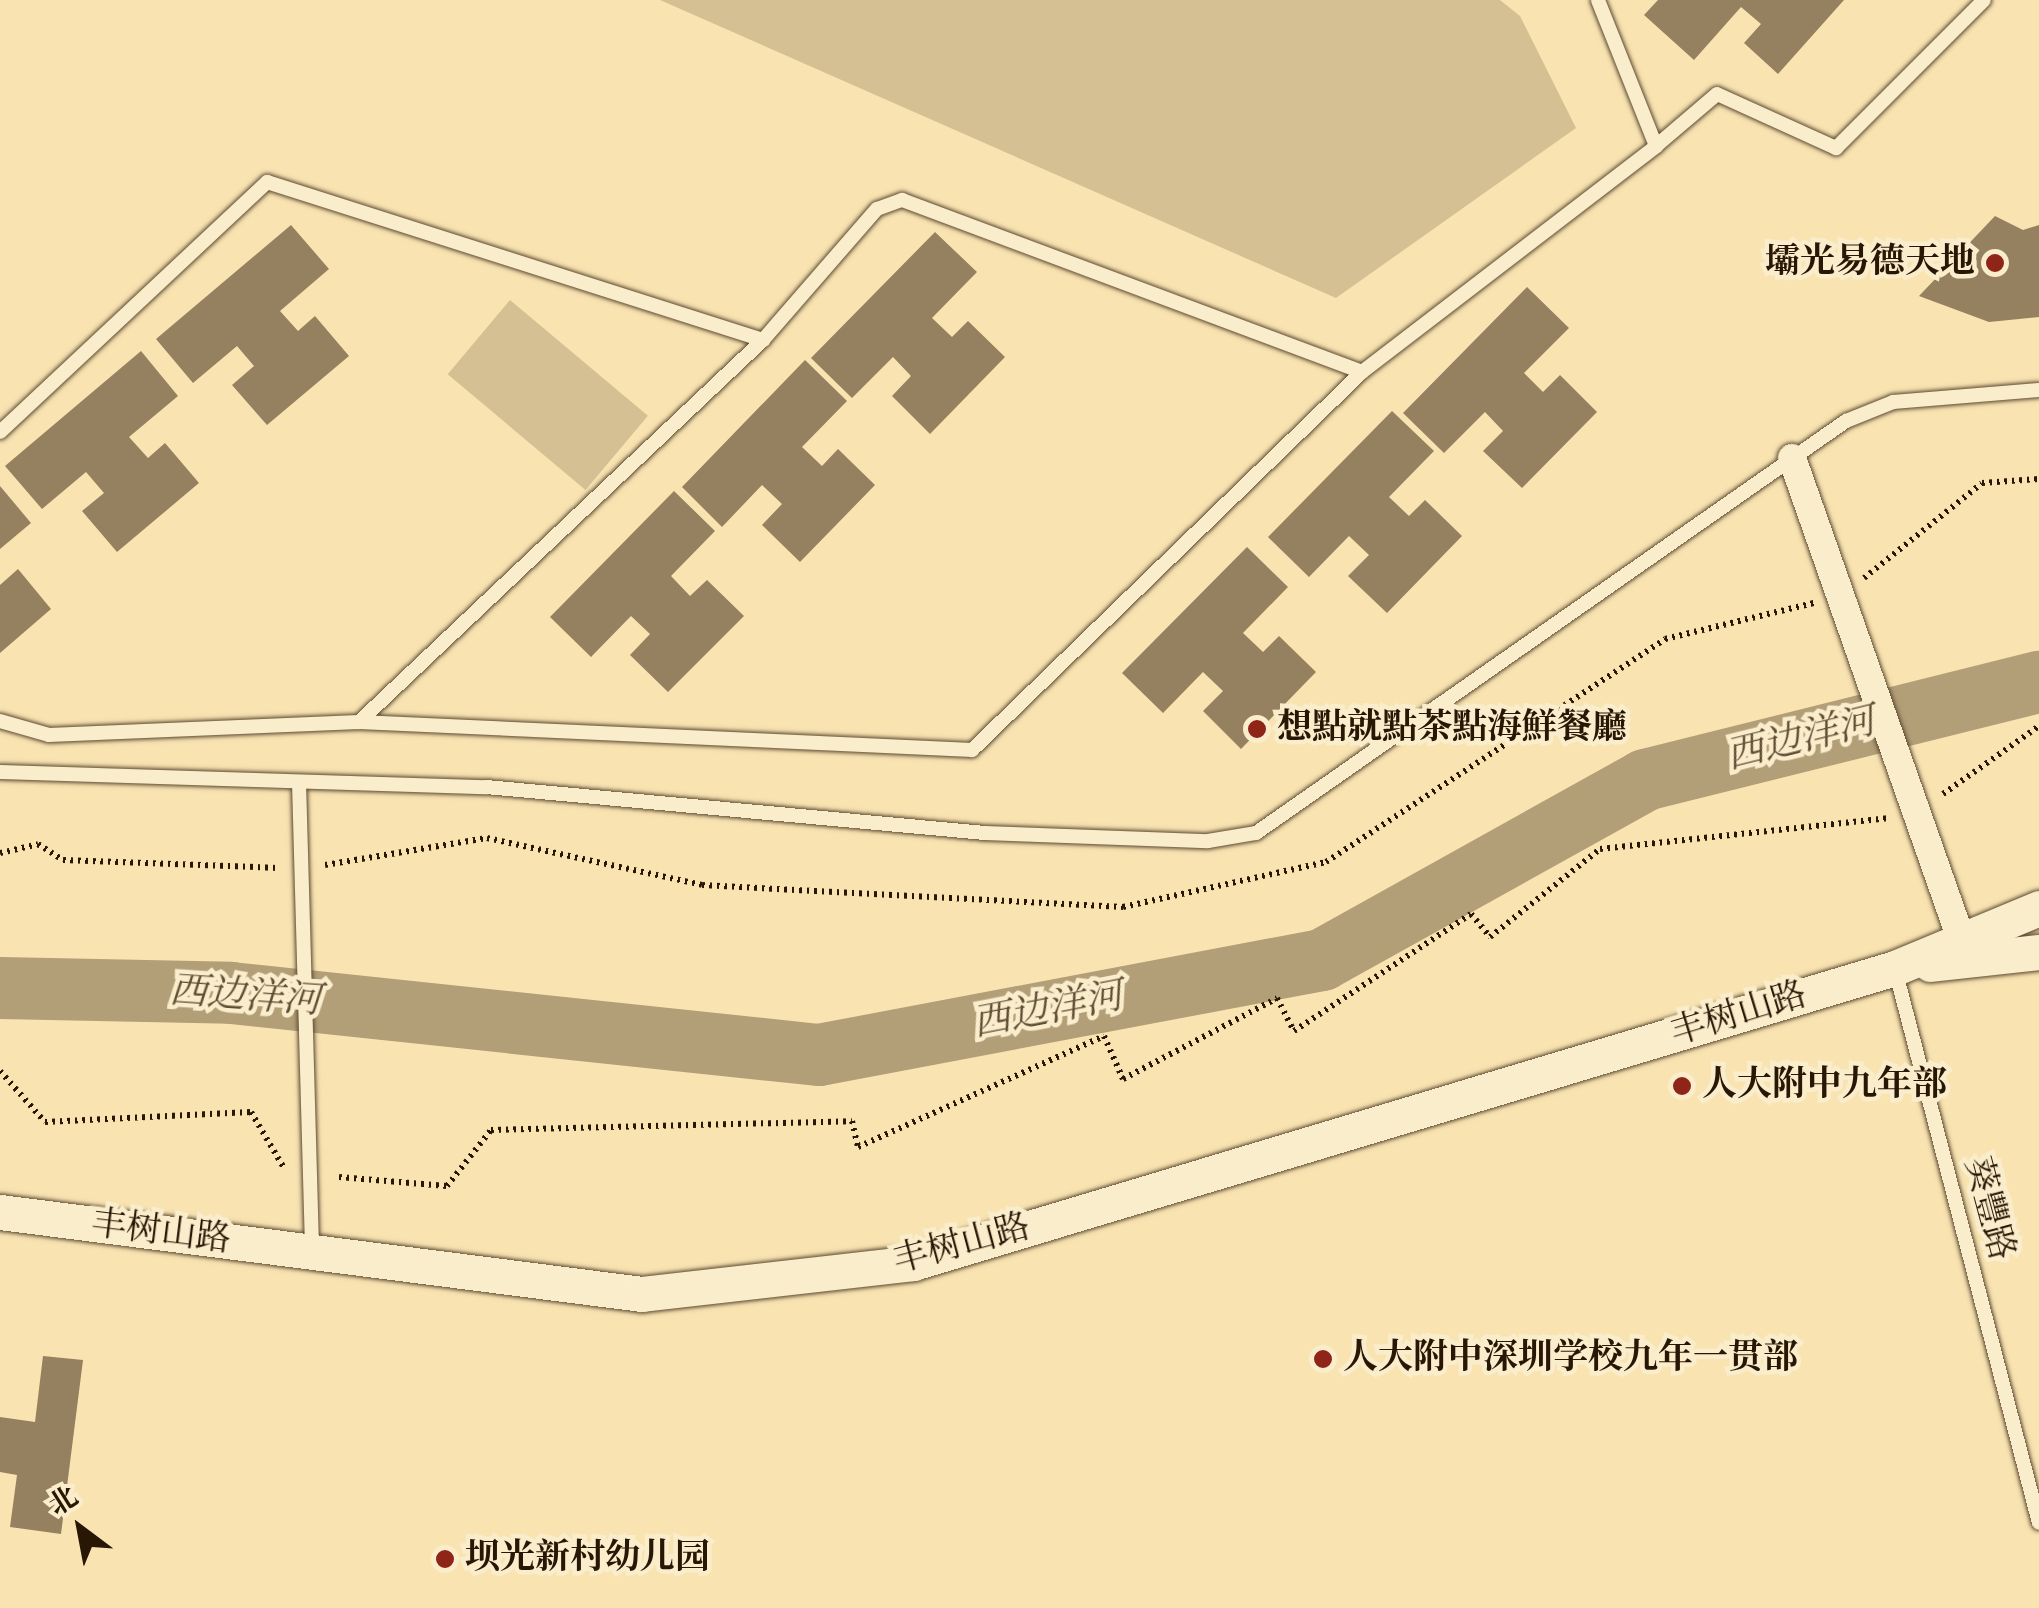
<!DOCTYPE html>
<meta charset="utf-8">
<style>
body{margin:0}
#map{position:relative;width:2039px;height:1608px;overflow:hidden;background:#f8e3b1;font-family:"IM FELL English","Noto Serif SC",serif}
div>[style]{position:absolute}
.green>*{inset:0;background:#d5c094;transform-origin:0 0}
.river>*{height:62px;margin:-31px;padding:0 31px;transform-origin:31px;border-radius:31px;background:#b29e77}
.building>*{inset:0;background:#95815f}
.path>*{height:6px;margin-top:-3px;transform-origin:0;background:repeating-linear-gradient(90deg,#291706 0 2.5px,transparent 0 7.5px)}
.roads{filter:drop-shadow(0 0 2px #5d4a31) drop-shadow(0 0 2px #5d4a31)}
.service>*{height:14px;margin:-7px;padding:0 7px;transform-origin:7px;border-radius:7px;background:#faedcc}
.minor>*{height:28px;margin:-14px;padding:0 14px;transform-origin:14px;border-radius:14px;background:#faedcc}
.tertiary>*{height:35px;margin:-17.5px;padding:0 17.5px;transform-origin:17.5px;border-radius:17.5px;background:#faedcc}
.dots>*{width:28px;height:28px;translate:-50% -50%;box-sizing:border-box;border:5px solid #faedcc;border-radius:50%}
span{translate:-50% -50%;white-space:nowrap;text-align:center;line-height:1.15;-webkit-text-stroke:9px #faedcc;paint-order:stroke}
.poi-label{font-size:35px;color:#291706;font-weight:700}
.right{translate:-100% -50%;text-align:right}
.left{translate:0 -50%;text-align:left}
.street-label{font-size:35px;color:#291706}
.water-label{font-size:38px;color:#604d33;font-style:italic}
.north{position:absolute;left:30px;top:1478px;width:100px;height:100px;-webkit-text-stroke:8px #faedcc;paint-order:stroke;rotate:328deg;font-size:28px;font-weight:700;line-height:40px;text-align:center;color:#291706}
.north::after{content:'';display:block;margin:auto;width:35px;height:45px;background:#291706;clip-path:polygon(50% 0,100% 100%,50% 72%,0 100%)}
</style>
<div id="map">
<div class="green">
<div style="clip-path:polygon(660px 0,1500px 0,1520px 16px,1576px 128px,1336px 298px)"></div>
<div style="left:510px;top:300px;width:180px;height:97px;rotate:40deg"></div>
</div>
<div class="river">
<div style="left:0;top:988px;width:231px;rotate:1.2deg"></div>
<div style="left:231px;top:993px;width:591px;rotate:6.02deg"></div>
<div style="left:819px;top:1055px;width:512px;rotate:-10.7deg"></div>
<div style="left:1322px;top:960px;width:370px;rotate:-29.1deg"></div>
<div style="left:1645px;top:780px;width:406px;rotate:-14deg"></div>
</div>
<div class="building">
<div style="clip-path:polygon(1658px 0,1844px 0,1778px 74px,1744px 43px,1761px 24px,1741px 7px,1694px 60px,1644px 15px)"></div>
<div style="clip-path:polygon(1995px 216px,2023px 230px,2039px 225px,2039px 317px,1989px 322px,1919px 296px)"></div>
<div style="clip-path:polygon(291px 225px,329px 269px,280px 311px,298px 331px,315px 316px,349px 356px,267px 425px,232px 385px,254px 366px,237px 346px,193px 383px,156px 339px)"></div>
<div style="clip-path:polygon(935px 232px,977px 272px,932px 318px,952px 337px,968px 321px,1005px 357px,930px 434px,892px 396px,911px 376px,893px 357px,852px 398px,811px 358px)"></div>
<div style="clip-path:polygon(1527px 287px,1569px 328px,1524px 373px,1543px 392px,1560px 375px,1597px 412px,1522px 488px,1483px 451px,1503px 431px,1485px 412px,1444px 453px,1403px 413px)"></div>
<div style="clip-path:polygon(141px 351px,178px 396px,129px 437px,148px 458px,165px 443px,199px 483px,117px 552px,82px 511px,104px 493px,86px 472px,42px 509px,5px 466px)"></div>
<div style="clip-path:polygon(805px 360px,847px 401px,802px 447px,822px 466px,838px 449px,875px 485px,800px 562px,762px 525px,782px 504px,762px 485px,722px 527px,682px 487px)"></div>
<div style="clip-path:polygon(1392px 411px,1434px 451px,1389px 497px,1409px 516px,1425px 500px,1462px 536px,1387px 613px,1348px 576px,1369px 555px,1349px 536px,1309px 577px,1268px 537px)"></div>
<div style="clip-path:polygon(0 486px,31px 523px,0 549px)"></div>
<div style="clip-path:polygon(674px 491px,715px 531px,671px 576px,690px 596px,707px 580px,744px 616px,668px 692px,630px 655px,650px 634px,631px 616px,591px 657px,550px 617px)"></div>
<div style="clip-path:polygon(1247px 547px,1288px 587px,1243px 633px,1263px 652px,1279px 636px,1316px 672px,1241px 749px,1203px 711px,1223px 691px,1203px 672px,1163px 713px,1122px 673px)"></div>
<div style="clip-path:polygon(18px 569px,51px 609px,0 653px,0 585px)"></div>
<div style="clip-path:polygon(43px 1356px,83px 1360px,61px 1534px,10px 1527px,17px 1475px,0 1472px,0 1417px,35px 1422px)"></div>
</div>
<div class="path">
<div style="left:1864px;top:578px;width:151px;rotate:-38.8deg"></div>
<div style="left:1982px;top:483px;width:57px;rotate:-4deg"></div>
<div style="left:1943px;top:794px;width:118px;rotate:-35.3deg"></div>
<div style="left:0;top:853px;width:39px;rotate:-13deg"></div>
<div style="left:38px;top:844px;width:30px;rotate:33deg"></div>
<div style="left:63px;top:860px;width:215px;rotate:2.1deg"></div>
<div style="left:325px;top:865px;width:164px;rotate:-9.5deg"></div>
<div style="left:487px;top:838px;width:220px;rotate:12.3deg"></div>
<div style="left:702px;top:885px;width:422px;rotate:3deg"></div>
<div style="left:1123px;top:907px;width:208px;rotate:-12.5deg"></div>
<div style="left:1326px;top:862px;width:406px;rotate:-33.3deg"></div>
<div style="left:1665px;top:639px;width:153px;rotate:-13.6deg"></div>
<div style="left:0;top:1071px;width:68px;rotate:48.6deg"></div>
<div style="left:45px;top:1122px;width:206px;rotate:-2.8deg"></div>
<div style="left:251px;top:1112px;width:65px;rotate:59.5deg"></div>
<div style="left:339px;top:1177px;width:108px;rotate:4.8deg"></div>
<div style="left:447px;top:1186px;width:71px;rotate:-51.8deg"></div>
<div style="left:491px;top:1130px;width:361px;rotate:-1.4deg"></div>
<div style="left:852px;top:1121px;width:27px;rotate:77deg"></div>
<div style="left:858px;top:1147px;width:270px;rotate:-24.3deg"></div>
<div style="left:1104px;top:1036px;width:47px;rotate:66.2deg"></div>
<div style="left:1123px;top:1079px;width:174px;rotate:-27.7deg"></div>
<div style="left:1277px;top:998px;width:37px;rotate:63deg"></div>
<div style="left:1294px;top:1031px;width:212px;rotate:-33.5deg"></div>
<div style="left:1471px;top:914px;width:30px;rotate:50deg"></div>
<div style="left:1490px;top:937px;width:141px;rotate:-38.7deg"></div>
<div style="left:1600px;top:849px;width:291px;rotate:-6.1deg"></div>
</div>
<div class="roads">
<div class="service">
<div style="left:1656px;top:146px;width:80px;rotate:-40.4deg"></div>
<div style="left:1717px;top:94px;width:131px;rotate:24.4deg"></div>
<div style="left:1836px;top:148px;width:209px;rotate:-45deg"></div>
<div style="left:0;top:432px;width:366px;rotate:-43.1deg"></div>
<div style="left:267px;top:182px;width:521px;rotate:17.67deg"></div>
<div style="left:763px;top:340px;width:174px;rotate:-49deg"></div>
<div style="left:877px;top:209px;width:27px;rotate:-20deg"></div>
<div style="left:902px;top:200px;width:491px;rotate:20.5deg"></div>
<div style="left:0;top:721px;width:51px;rotate:15.9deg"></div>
<div style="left:49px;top:735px;width:310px;rotate:-2.4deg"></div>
<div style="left:359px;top:722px;width:614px;rotate:2.62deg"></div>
<div style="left:972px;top:750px;width:543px;rotate:-44.1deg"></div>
<div style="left:1362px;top:372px;width:371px;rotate:-37.5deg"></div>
<div style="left:1656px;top:146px;width:157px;rotate:-111.7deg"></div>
<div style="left:359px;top:722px;width:556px;rotate:-43.4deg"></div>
<div style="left:0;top:772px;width:486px;rotate:1.8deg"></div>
<div style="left:486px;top:787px;width:501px;rotate:5.27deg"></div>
<div style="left:985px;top:833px;width:223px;rotate:2.1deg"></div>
<div style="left:1208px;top:841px;width:49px;rotate:-9.5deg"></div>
<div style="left:1256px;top:833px;width:720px;rotate:-34.93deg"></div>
<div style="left:1846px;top:421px;width:51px;rotate:-22deg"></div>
<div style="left:1893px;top:402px;width:146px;rotate:-4.7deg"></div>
<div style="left:299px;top:782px;width:469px;rotate:88.4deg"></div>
<div style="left:1895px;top:969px;width:572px;rotate:75.43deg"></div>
</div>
<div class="minor">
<div style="left:1792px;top:458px;width:510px;rotate:70.64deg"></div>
</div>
<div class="tertiary">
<div style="left:1930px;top:964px;width:110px;rotate:-6.3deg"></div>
<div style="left:0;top:1212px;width:647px;rotate:7.28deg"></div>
<div style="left:642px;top:1294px;width:273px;rotate:-6.5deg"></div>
<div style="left:913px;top:1263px;width:1025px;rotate:-16.72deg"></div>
<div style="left:1895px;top:968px;width:156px;rotate:-22.6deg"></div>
</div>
</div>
<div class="dots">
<div style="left:1995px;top:263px;background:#8f2418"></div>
<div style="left:1257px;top:729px;background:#8f2418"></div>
<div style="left:1682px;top:1086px;background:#8f2418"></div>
<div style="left:1323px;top:1359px;background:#8f2418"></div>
<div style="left:445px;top:1559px;background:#8f2418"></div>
</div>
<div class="poi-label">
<span class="right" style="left:1975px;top:263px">壩光易德天地</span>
<span class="left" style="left:1277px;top:729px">想點就點茶點海鮮餐廳</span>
<span class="left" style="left:1702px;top:1086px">人大附中九年部</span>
<span class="left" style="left:1343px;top:1359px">人大附中深圳学校九年一贯部</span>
<span class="left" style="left:465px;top:1559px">坝光新村幼儿园</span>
</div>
<div class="street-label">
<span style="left:1739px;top:1015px;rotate:-17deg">丰树山路</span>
<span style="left:1988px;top:1209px;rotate:75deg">葵豐路</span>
<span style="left:161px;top:1233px;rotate:7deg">丰树山路</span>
<span style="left:962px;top:1245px;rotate:-15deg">丰树山路</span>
</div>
<div class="water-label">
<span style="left:1801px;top:741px;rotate:-14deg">西边洋河</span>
<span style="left:245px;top:998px;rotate:4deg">西边洋河</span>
<span style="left:1048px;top:1012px;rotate:-11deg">西边洋河</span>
</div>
<div class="north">北</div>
</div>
